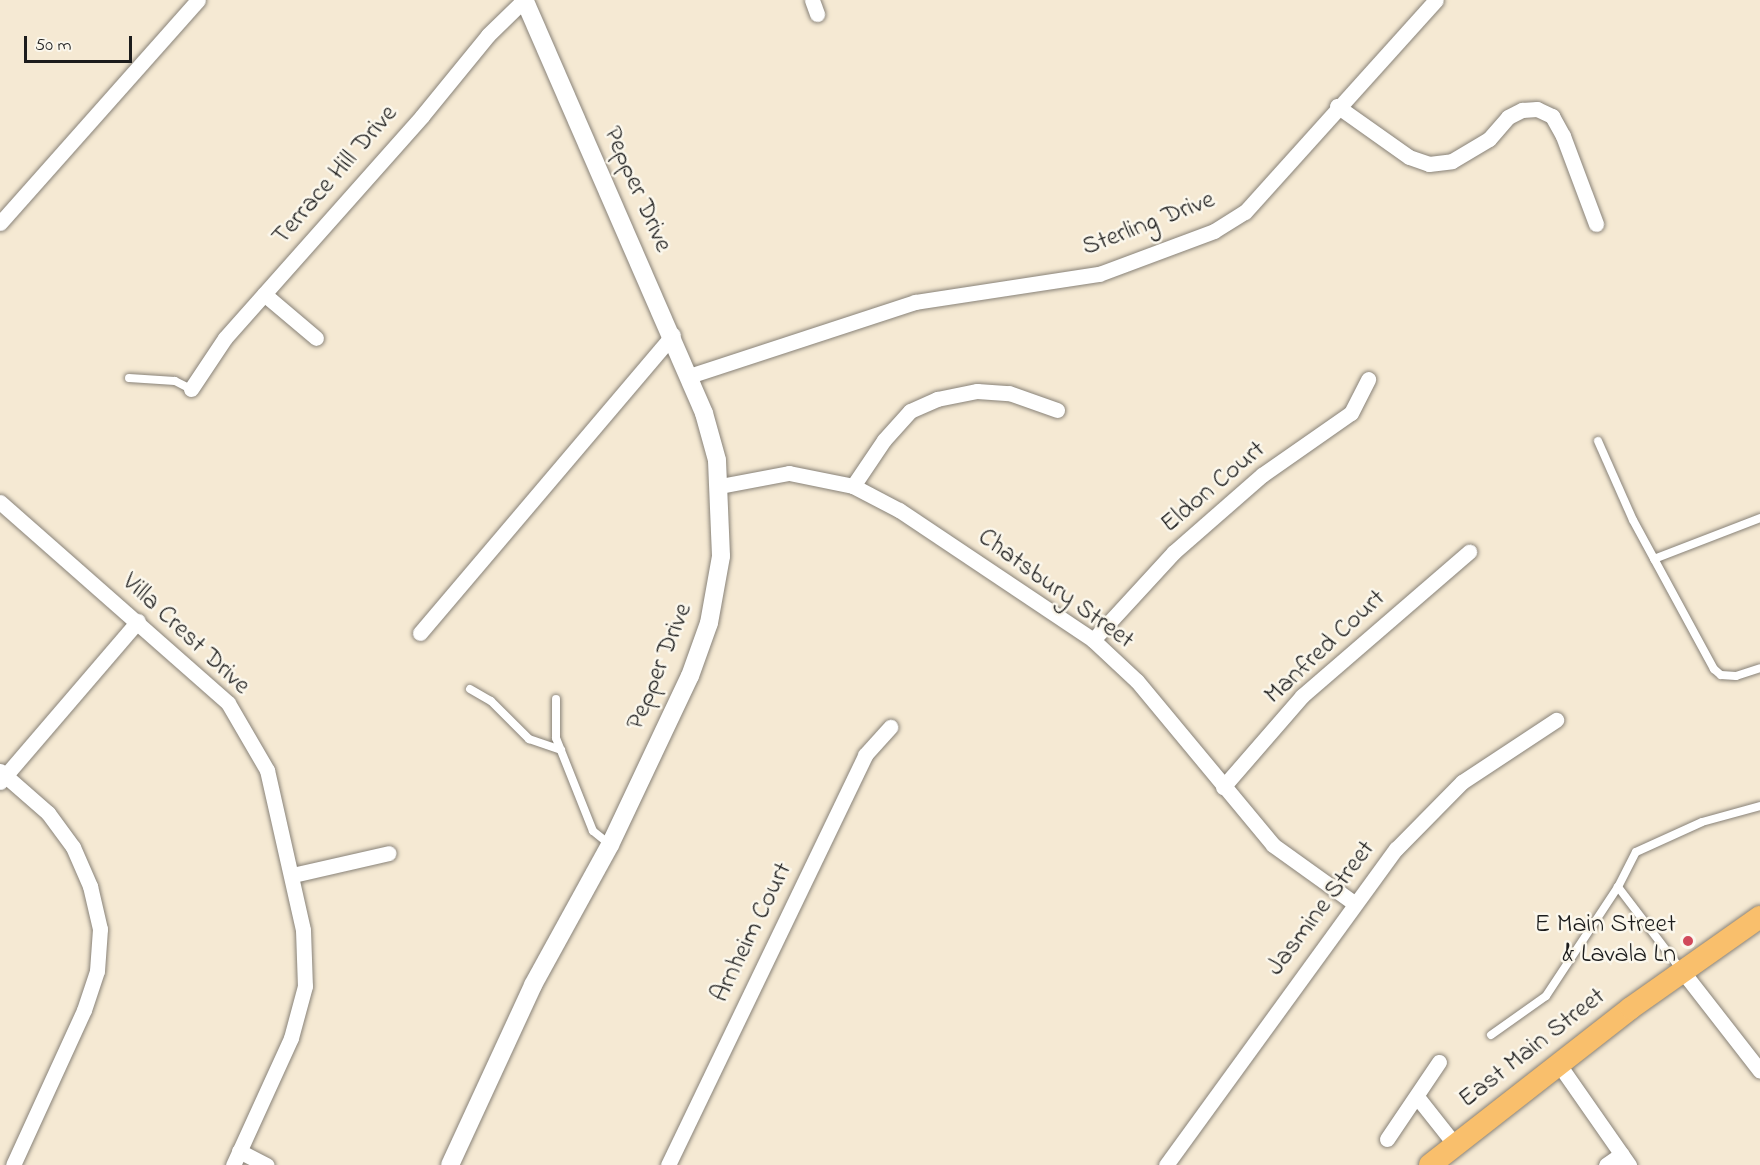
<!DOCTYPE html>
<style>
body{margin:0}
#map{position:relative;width:1760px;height:1165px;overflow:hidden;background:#f5e9d3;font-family:"Indie Flower",sans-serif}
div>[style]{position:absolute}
.roads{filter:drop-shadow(0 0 2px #888278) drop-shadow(0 0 2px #888278)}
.service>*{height:8px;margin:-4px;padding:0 4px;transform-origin:4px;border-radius:4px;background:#fff}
.minor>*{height:15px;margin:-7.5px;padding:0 7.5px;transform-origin:7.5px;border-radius:7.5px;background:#fff}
.tertiary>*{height:18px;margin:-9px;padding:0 9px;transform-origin:9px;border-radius:9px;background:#fff}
.primary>*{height:22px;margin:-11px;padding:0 11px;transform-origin:11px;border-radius:11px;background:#f9bf6c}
.dots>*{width:16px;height:16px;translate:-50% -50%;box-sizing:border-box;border:3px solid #fbf7ec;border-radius:50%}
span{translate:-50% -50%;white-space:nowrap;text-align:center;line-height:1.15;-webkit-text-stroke:5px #fbf7ec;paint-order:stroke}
.street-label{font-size:26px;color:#1c1c1c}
.poi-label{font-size:26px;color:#1c1c1c}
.right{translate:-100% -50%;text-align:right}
.scale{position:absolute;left:24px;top:36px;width:108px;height:27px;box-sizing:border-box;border:3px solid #1c1c1c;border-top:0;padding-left:8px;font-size:18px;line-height:21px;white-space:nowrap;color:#1c1c1c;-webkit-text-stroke:4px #fbf7ec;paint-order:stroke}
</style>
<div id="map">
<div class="roads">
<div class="service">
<div style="left:129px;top:378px;width:46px;rotate:3.7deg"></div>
<div style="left:175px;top:381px;width:18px;rotate:27deg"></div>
<div style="left:1598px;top:441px;width:86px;rotate:66.1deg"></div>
<div style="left:1633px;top:520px;width:170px;rotate:61.5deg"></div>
<div style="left:1714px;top:669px;width:9px;rotate:41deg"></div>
<div style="left:1721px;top:675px;width:15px;rotate:4deg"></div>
<div style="left:1736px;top:676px;width:25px;rotate:-18deg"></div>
<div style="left:1654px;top:559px;width:114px;rotate:-21.1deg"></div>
<div style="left:470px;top:689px;width:24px;rotate:30deg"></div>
<div style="left:491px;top:701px;width:54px;rotate:45deg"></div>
<div style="left:529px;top:739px;width:34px;rotate:19deg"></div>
<div style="left:556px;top:699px;width:39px;rotate:90deg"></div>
<div style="left:556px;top:738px;width:100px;rotate:68.3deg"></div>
<div style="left:593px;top:831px;width:21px;rotate:39deg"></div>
<div style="left:1682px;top:971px;width:106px;rotate:-127.3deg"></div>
<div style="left:1618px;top:887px;width:39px;rotate:-63deg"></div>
<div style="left:1636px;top:852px;width:72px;rotate:-24.4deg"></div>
<div style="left:1702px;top:822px;width:60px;rotate:-15.4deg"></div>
<div style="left:1491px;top:1035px;width:67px;rotate:-35.3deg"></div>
<div style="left:1546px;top:996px;width:131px;rotate:-56.6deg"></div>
</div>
<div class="minor">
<div style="left:812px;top:0;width:15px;rotate:70deg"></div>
<div style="left:1337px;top:106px;width:88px;rotate:35.3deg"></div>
<div style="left:1409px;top:157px;width:21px;rotate:19deg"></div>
<div style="left:1429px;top:164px;width:23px;rotate:-7deg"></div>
<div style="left:1452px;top:161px;width:43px;rotate:-30.7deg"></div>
<div style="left:1489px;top:139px;width:29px;rotate:-49deg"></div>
<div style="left:1508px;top:117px;width:16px;rotate:-27deg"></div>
<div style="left:1522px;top:110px;width:15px;rotate:-4deg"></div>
<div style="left:1537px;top:109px;width:17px;rotate:25deg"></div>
<div style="left:1552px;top:116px;width:23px;rotate:61deg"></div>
<div style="left:1563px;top:136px;width:94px;rotate:69.4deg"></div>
<div style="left:0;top:223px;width:298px;rotate:-48.4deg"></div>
<div style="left:264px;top:294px;width:68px;rotate:40.2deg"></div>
<div style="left:689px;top:376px;width:238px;rotate:-18.1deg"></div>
<div style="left:915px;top:302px;width:186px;rotate:-8.7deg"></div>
<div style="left:1099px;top:274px;width:123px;rotate:-20.5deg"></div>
<div style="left:1214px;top:231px;width:36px;rotate:-32deg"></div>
<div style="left:1245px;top:212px;width:285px;rotate:-48deg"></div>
<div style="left:191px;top:389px;width:61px;rotate:-56.3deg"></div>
<div style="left:225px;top:338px;width:297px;rotate:-48.4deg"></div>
<div style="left:422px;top:116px;width:104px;rotate:-50.8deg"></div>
<div style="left:488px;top:35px;width:50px;rotate:-44.2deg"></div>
<div style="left:720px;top:486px;width:70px;rotate:-10.7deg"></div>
<div style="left:789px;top:473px;width:65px;rotate:11.5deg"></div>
<div style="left:853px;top:486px;width:52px;rotate:27.6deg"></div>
<div style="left:899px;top:510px;width:234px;rotate:33.8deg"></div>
<div style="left:1093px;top:640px;width:60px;rotate:43deg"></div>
<div style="left:1137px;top:681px;width:213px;rotate:50.3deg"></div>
<div style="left:1273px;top:845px;width:100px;rotate:35.6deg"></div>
<div style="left:853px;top:486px;width:55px;rotate:-56deg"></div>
<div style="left:884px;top:440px;width:39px;rotate:-48deg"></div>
<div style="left:910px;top:411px;width:30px;rotate:-24deg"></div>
<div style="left:937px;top:399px;width:41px;rotate:-11.3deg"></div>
<div style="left:977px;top:391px;width:32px;rotate:4deg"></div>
<div style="left:1009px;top:393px;width:51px;rotate:19.5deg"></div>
<div style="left:0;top:502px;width:304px;rotate:41.4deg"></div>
<div style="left:228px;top:703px;width:78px;rotate:59.8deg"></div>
<div style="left:267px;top:770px;width:164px;rotate:77.3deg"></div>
<div style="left:303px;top:930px;width:56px;rotate:88deg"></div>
<div style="left:305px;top:986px;width:54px;rotate:105.1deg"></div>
<div style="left:291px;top:1038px;width:140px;rotate:114.5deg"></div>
<div style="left:420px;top:633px;width:391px;rotate:-49.7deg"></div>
<div style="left:1093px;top:640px;width:120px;rotate:-47.4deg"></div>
<div style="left:1174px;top:552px;width:117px;rotate:-41.2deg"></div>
<div style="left:1262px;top:475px;width:108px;rotate:-34.9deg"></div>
<div style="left:1351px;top:413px;width:38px;rotate:-63deg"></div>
<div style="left:0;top:771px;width:64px;rotate:41.2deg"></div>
<div style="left:48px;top:813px;width:42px;rotate:53.7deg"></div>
<div style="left:73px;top:847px;width:43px;rotate:66.4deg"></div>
<div style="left:90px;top:886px;width:44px;rotate:76.9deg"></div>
<div style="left:100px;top:929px;width:42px;rotate:94.1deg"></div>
<div style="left:97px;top:971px;width:41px;rotate:108.4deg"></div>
<div style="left:84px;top:1010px;width:170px;rotate:114.6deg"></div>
<div style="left:0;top:782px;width:212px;rotate:-49.4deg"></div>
<div style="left:1223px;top:787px;width:121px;rotate:-49deg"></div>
<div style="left:1302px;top:696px;width:221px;rotate:-40.8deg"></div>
<div style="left:293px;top:875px;width:98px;rotate:-12.9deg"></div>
<div style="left:1683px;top:972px;width:125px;rotate:52.1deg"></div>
<div style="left:1560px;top:1066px;width:121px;rotate:55.1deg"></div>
<div style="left:1418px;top:1098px;width:61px;rotate:51.6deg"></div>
<div style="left:1387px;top:1139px;width:93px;rotate:-56deg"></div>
<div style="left:239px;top:1151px;width:31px;rotate:27deg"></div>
<div style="left:668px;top:1165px;width:455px;rotate:-64.3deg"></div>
<div style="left:865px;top:755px;width:38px;rotate:-48deg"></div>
<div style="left:1166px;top:1165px;width:391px;rotate:-54deg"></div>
<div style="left:1396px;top:849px;width:94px;rotate:-45.4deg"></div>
<div style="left:1462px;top:782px;width:113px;rotate:-33.4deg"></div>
<div style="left:1606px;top:1165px;width:19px;rotate:-35deg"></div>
</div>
<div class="tertiary">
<div style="left:450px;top:1165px;width:198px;rotate:-65.2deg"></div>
<div style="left:533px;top:985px;width:160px;rotate:-61.2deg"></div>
<div style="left:610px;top:845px;width:187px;rotate:-64.7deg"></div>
<div style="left:690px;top:676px;width:56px;rotate:-70.3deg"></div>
<div style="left:709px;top:623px;width:68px;rotate:-79.8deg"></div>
<div style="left:721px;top:556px;width:96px;rotate:-92.4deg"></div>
<div style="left:717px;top:460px;width:49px;rotate:-105.5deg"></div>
<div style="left:704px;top:413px;width:451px;rotate:-113.5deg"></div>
</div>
<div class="primary">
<div style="left:1430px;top:1165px;width:255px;rotate:-38deg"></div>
<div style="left:1631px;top:1008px;width:158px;rotate:-35.2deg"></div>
</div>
</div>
<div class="dots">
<div style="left:1688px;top:941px;background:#d1495b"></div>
</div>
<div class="street-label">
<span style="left:336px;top:176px;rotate:-49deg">Terrace Hill Drive</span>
<span style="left:636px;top:190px;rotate:66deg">Pepper Drive</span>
<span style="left:1149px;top:225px;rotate:-21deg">Sterling Drive</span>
<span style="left:1214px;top:488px;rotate:-40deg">Eldon Court</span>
<span style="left:1055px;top:590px;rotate:36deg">Chatsbury Street</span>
<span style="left:185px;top:635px;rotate:43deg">Villa Crest Drive</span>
<span style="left:1326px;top:648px;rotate:-43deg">Manfred Court</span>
<span style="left:661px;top:667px;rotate:-68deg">Pepper Drive</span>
<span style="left:1322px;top:909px;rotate:-53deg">Jasmine Street</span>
<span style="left:753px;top:933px;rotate:-64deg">Arnheim Court</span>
<span style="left:1533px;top:1049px;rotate:-38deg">East Main Street</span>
</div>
<div class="poi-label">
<span class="right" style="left:1676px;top:941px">E Main Street<br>&amp; Lavala Ln</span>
</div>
<div class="scale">50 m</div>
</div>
